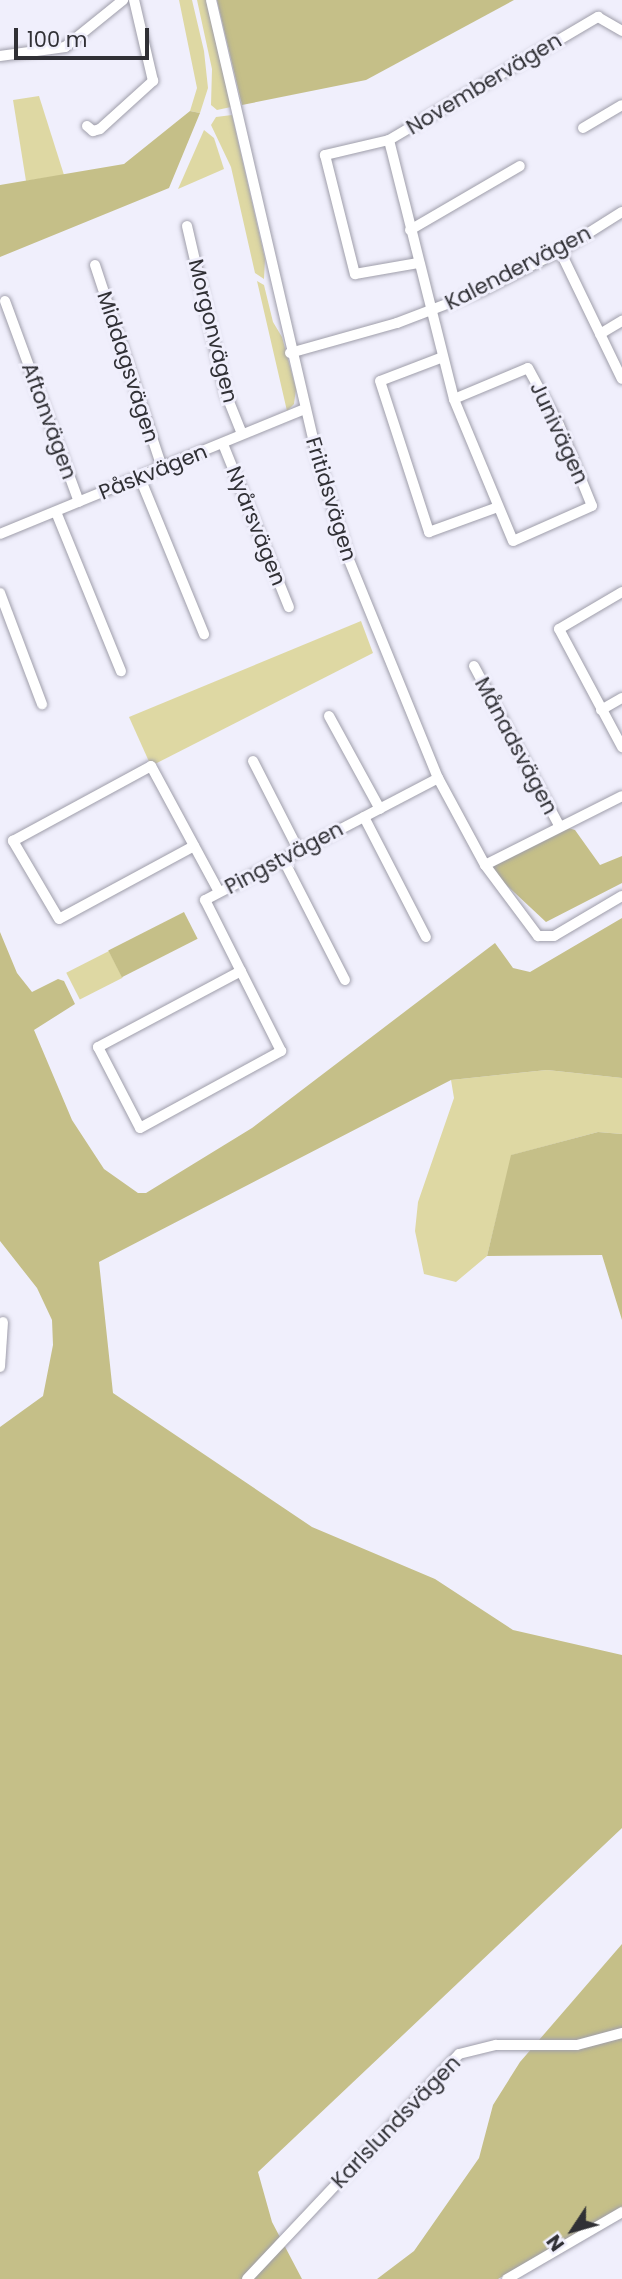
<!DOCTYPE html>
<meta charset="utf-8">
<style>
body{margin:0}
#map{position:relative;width:622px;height:2279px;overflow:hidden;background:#f0effc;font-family:Poppins,sans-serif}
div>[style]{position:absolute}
.green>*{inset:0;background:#ded8a3;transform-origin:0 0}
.forest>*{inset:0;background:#c5bf88;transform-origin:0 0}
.roads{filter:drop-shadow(0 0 2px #9f9eaa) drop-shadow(0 0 2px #9f9eaa)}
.minor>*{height:10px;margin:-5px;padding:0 5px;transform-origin:5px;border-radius:5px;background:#fff}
span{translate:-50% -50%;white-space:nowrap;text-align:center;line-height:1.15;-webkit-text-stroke:6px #f0effc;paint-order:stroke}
.street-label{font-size:21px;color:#303035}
.north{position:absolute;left:538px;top:2195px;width:70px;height:70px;-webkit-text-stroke:5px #f0effc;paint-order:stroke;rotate:234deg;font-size:19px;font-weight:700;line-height:28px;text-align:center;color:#303035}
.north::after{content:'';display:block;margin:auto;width:24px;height:32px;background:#303035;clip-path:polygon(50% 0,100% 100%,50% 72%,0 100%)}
.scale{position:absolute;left:14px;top:28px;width:135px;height:32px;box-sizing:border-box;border:4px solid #303035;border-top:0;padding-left:9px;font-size:21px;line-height:24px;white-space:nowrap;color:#303035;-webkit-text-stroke:5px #f0effc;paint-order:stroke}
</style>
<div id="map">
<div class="green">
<div style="clip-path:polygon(179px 0,192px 0,204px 51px,208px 88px,200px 113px,190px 111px,197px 88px)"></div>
<div style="clip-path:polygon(197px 0,206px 0,231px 107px,217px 110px,211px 105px,212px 69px)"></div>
<div style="clip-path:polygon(39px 96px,64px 175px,26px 181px,13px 100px)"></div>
<div style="clip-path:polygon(232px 115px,265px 259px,264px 279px,255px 273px,231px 167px,211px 125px,216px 117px)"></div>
<div style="clip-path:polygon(204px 130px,214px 138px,224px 169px,178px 189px)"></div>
<div style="clip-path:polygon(257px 281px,264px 285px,273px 322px,282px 337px,296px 389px,294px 404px,287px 411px)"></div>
<div style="clip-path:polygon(361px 621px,373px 653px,151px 766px,129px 717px)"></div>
<div style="left:109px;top:951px;width:30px;height:48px;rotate:63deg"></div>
<div style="clip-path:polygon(547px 1070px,622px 1078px,622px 1134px,598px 1132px,512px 1155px,487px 1256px,456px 1282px,424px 1274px,415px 1231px,418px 1202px,454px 1098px,451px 1080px)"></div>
</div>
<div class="forest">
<div style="clip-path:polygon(217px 0,514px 0,366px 80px,242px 105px)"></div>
<div style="clip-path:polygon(190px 111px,200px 113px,169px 188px,0 257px,0 185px,124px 164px)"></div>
<div style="clip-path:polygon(559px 825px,575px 830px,600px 865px,622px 856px,622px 883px,546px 922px,485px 865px)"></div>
<div style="left:184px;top:912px;width:30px;height:85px;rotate:63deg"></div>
<div style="clip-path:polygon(622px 918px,622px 1078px,547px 1070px,451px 1080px,99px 1262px,113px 1393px,312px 1527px,435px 1579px,513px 1630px,622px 1655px,622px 1828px,258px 2172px,272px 2222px,302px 2279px,0 2279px,0 1427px,43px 1396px,53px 1345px,52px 1320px,37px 1288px,0 1241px,0 932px,17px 973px,32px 992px,58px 979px,64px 981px,75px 1004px,34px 1030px,72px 1120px,104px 1169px,138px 1193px,146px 1193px,252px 1128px,495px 943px,513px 968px,530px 972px)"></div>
<div style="clip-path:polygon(598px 1132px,622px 1134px,622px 1320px,602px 1255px,487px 1256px,511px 1155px)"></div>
<div style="clip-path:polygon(622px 1944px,622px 2208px,498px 2279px,377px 2279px,414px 2251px,479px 2158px,493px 2105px,520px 2062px)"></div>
</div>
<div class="roads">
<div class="minor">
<div style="left:211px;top:0;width:460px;rotate:76.9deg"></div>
<div style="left:315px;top:448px;width:117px;rotate:73.1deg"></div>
<div style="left:349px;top:560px;width:235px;rotate:67.8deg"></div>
<div style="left:438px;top:778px;width:99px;rotate:61.6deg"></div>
<div style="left:485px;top:865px;width:89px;rotate:53.3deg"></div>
<div style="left:538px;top:936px;width:16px"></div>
<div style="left:554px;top:936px;width:79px;rotate:-30.5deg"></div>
<div style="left:0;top:56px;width:66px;rotate:-7.9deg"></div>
<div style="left:65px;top:47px;width:75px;rotate:-39deg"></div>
<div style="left:87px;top:126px;width:8px;rotate:40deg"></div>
<div style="left:93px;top:131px;width:7px;rotate:-16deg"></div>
<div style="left:100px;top:129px;width:72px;rotate:-42.2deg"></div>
<div style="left:153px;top:81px;width:83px;rotate:-103.2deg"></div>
<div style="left:583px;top:128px;width:45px;rotate:-30.5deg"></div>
<div style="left:389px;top:140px;width:66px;rotate:166.8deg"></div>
<div style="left:325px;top:155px;width:123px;rotate:75.9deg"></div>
<div style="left:355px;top:274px;width:64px;rotate:-9.9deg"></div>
<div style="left:187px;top:226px;width:172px;rotate:76.9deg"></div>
<div style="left:226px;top:394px;width:43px;rotate:68.2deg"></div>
<div style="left:410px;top:230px;width:127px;rotate:-30.2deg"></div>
<div style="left:560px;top:251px;width:142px;rotate:64.2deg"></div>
<div style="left:95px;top:265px;width:214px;rotate:71.7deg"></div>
<div style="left:5px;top:301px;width:214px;rotate:69.8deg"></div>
<div style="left:600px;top:334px;width:26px;rotate:-31deg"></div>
<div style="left:290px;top:353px;width:111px;rotate:-15.7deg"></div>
<div style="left:397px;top:323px;width:90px;rotate:-20.9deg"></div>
<div style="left:481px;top:291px;width:89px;rotate:-26.9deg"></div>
<div style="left:560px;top:251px;width:73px;rotate:-32.2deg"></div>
<div style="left:443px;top:357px;width:67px;rotate:159.1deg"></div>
<div style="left:380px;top:381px;width:159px;rotate:72deg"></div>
<div style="left:429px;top:532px;width:73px;rotate:-19.9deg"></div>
<div style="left:454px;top:399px;width:80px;rotate:-22.7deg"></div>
<div style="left:528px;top:368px;width:65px;rotate:61.5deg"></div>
<div style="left:559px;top:425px;width:87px;rotate:67.8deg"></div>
<div style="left:592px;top:506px;width:86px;rotate:156.1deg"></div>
<div style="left:513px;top:541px;width:154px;rotate:-112.6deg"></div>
<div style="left:454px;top:399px;width:267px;rotate:-104.1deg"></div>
<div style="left:389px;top:140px;width:243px;rotate:-30.5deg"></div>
<div style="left:598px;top:17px;width:28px;rotate:30deg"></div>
<div style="left:223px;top:444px;width:176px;rotate:68deg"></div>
<div style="left:140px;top:478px;width:169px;rotate:67.7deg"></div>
<div style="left:56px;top:512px;width:172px;rotate:67.8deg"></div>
<div style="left:0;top:534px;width:330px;rotate:-22.3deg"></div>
<div style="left:622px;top:592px;width:73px;rotate:149.6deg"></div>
<div style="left:559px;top:629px;width:134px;rotate:61.9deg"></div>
<div style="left:0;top:593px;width:119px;rotate:69.3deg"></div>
<div style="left:474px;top:666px;width:180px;rotate:61.9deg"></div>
<div style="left:601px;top:710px;width:24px;rotate:-30deg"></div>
<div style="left:329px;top:716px;width:106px;rotate:61.3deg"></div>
<div style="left:253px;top:761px;width:101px;rotate:62.9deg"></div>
<div style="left:364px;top:817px;width:135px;rotate:62.7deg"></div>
<div style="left:194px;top:846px;width:153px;rotate:151.6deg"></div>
<div style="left:59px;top:919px;width:91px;rotate:-120.5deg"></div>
<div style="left:13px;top:841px;width:157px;rotate:-28.5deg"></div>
<div style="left:151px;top:766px;width:143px;rotate:61.6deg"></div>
<div style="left:283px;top:859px;width:136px;rotate:62.9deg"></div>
<div style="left:485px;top:865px;width:153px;rotate:-26.7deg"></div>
<div style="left:241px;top:971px;width:162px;rotate:152deg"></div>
<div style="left:98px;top:1047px;width:91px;rotate:62.6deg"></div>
<div style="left:140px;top:1128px;width:161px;rotate:-28.6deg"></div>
<div style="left:281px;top:1051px;width:169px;rotate:-116.7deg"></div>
<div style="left:205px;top:900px;width:263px;rotate:-27.6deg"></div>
<div style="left:0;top:1367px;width:45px;rotate:-86.2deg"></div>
<div style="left:247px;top:2279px;width:309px;rotate:-46.7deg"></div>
<div style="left:459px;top:2054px;width:38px;rotate:-14deg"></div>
<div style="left:496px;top:2045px;width:81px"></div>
<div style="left:577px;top:2045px;width:47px;rotate:-14.9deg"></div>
<div style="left:507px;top:2279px;width:133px;rotate:-30.2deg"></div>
</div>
</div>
<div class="street-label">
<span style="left:484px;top:84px;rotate:-31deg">Novembervägen</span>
<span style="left:518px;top:268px;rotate:-27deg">Kalendervägen</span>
<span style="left:213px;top:331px;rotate:76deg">Morgonvägen</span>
<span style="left:128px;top:367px;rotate:72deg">Middagsvägen</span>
<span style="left:49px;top:421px;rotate:70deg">Aftonvägen</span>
<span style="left:559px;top:433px;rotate:65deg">Junivägen</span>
<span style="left:153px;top:472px;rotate:-22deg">Påskvägen</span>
<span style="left:331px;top:499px;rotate:73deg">Fritidsvägen</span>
<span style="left:256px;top:526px;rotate:68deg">Nyårsvägen</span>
<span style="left:516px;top:746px;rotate:62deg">Månadsvägen</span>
<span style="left:284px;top:858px;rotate:-28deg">Pingstvägen</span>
<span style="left:396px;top:2122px;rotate:-46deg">Karlslundsvägen</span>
</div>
<div class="north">N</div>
<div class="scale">100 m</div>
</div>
